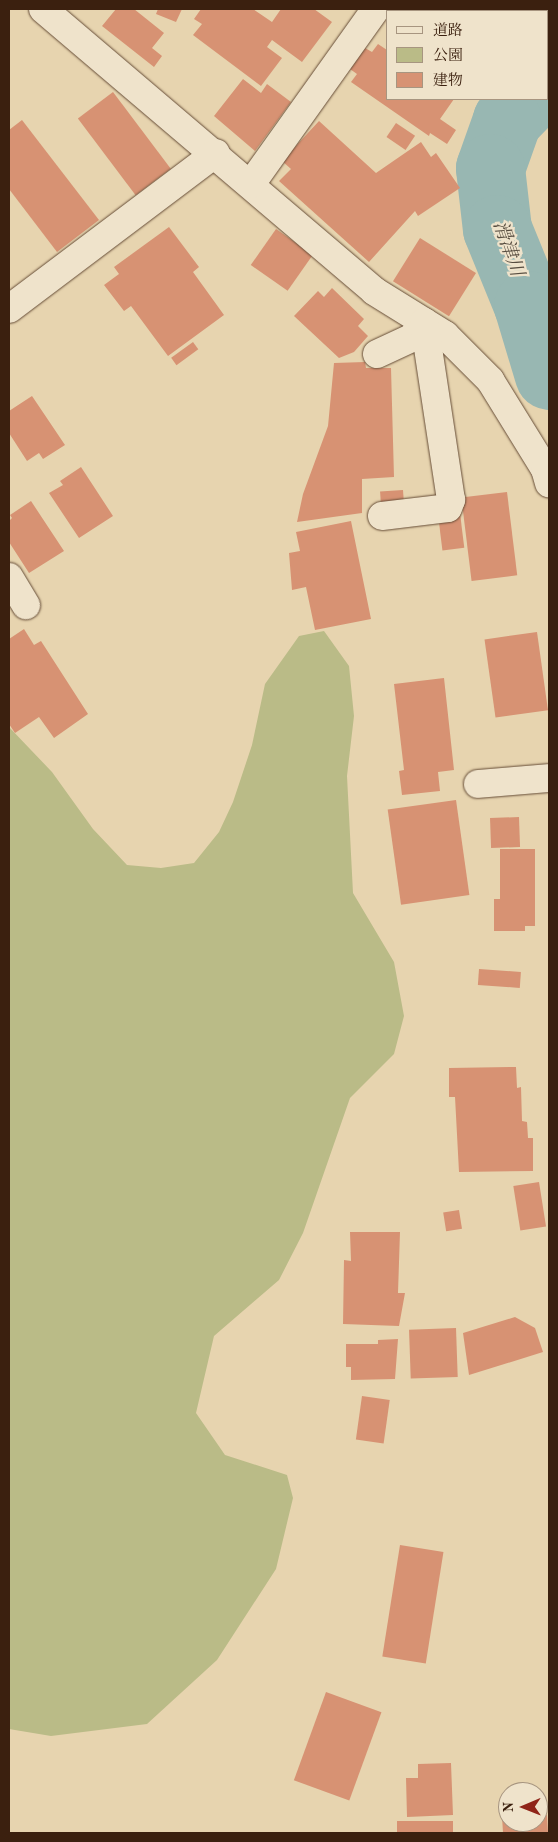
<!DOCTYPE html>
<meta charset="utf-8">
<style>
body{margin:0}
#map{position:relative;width:558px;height:1842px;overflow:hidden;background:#e7d4af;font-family:"Old Standard TT","Noto Serif JP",serif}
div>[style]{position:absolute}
.green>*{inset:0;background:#babb87}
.river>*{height:69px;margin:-34.5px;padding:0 34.5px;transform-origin:34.5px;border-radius:34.5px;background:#98b7b2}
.building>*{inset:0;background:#d79273;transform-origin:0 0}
.roads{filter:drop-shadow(0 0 1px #664d37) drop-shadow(0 0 1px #664d37)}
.minor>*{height:28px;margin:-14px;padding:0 14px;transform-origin:14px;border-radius:14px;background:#efe3cb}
span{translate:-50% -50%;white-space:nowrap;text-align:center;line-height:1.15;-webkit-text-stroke:4.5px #efe3cb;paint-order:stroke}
.water-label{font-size:19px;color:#574d40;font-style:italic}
.frame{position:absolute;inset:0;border:10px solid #3b200f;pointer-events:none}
.legend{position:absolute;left:386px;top:10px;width:162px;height:90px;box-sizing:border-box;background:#efe3cb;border:1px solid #a79580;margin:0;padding:6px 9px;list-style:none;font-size:15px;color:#3b200f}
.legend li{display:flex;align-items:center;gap:10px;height:25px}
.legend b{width:25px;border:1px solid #a79580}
.north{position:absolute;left:498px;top:1782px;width:50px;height:50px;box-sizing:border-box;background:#efe3cb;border:1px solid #a79580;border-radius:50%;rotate:269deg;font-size:14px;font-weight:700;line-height:20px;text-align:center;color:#3b200f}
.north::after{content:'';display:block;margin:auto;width:18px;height:22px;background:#8f2418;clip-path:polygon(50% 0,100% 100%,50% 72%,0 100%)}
</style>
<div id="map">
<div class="green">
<div style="clip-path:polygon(324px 631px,349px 666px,354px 716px,347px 776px,353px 893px,394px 962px,404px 1016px,394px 1054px,350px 1098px,303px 1233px,279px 1280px,214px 1336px,196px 1413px,225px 1455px,287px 1475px,293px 1498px,276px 1569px,217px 1660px,147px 1724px,51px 1736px,9px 1729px,9px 727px,52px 772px,93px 829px,127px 865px,161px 868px,194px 863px,219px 832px,233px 802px,252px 745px,265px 684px,299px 636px)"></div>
</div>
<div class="river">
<div style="left:527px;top:99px;width:29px;rotate:134deg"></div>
<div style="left:507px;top:120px;width:51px;rotate:109.5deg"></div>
<div style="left:490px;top:168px;width:61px;rotate:83.5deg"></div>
<div style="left:497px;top:229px;width:82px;rotate:67.8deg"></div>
<div style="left:528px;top:305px;width:73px;rotate:73.3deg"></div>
</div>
<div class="building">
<div style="clip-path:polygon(116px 9px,134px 9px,164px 33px,152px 48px,162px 56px,154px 67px,102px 26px)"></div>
<div style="clip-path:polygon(158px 9px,182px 9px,176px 22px,156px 14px)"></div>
<div style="clip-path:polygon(201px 9px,253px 9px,272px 22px,281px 9px,314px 9px,332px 22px,302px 62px,272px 40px,267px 47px,282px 58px,261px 86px,193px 35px,202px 24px,194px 19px)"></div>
<div style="clip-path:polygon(533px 9px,549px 9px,549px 20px,547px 11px)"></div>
<div style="clip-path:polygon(378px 44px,387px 50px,387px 99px,454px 99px,440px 119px,456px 130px,447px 144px,430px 133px,429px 136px,351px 82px,357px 74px,350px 69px,365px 48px,372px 52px)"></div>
<div style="clip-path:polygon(243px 79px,261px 93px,267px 84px,291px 102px,255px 151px,214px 116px)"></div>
<div style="left:113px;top:92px;width:96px;height:44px;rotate:53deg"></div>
<div style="clip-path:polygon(22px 120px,99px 220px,57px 252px,9px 189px,9px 130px)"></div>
<div style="clip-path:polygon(319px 121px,376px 173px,421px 142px,431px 157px,436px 153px,460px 188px,418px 216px,415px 211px,369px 262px,279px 181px,291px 169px,282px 161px)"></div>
<div style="left:396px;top:123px;width:23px;height:17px;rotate:34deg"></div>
<div style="clip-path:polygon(169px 227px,199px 267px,193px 272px,224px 315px,168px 356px,131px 306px,124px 311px,104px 285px,119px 274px,114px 267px)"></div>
<div style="left:276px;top:229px;width:45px;height:44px;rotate:35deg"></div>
<div style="left:420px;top:238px;width:66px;height:51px;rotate:32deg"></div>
<div style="clip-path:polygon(332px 288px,364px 319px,358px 326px,368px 336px,354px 352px,339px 358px,294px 316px,318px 291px,324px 297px)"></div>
<div style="left:193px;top:342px;width:9px;height:27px;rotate:54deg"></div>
<div style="clip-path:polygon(365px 362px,366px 368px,391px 368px,394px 477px,362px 479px,362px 513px,297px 522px,303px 494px,328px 426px,334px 363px)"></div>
<div style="clip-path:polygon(32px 396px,65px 445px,43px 459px,39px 453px,27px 461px,9px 433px,9px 411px)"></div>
<div style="clip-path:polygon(81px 467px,113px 516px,79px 538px,49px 493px,63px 485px,60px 481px)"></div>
<div style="left:403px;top:490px;width:16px;height:23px;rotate:86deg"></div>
<div style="left:507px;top:492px;width:84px;height:46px;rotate:83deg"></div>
<div style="clip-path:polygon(31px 501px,64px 551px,29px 573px,9px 542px,9px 521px,12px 518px,10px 515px)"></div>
<div style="left:460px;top:513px;width:35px;height:22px;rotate:83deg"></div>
<div style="clip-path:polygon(351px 521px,371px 619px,315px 630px,306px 587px,292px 590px,289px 553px,300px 551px,296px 532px)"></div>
<div style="clip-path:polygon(24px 629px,34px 645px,41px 641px,88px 714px,54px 738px,39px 717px,15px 733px,9px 724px,9px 639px)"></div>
<div style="left:537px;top:632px;width:79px;height:53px;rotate:82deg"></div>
<div style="clip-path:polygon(444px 678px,454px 770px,438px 772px,440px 791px,402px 795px,399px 771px,404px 770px,394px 684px)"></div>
<div style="left:456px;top:800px;width:96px;height:69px;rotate:82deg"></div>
<div style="left:519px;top:817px;width:30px;height:29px;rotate:88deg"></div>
<div style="clip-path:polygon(500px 849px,535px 849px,535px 926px,525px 926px,525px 931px,494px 931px,494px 899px,500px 899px)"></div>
<div style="left:479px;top:969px;width:42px;height:16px;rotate:4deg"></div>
<div style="clip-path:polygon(516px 1067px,517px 1088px,521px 1087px,522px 1121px,527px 1122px,528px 1138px,533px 1138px,533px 1171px,459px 1172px,455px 1097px,449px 1097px,449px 1068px)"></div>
<div style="left:539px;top:1182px;width:45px;height:26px;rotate:81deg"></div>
<div style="left:459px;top:1210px;width:19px;height:16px;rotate:81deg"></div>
<div style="clip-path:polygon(350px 1232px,400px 1232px,398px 1293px,405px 1293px,399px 1326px,343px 1324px,344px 1260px,351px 1261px)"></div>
<div style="clip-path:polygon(515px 1317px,535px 1328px,543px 1352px,469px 1375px,463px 1333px)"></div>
<div style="left:456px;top:1328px;width:49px;height:47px;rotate:88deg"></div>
<div style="clip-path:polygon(398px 1339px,395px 1379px,351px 1380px,351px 1367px,346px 1367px,346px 1344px,378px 1344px,378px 1340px)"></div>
<div style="left:362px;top:1396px;width:28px;height:44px;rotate:8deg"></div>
<div style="left:400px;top:1545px;width:44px;height:113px;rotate:9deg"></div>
<div style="left:326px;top:1692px;width:59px;height:94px;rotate:20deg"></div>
<div style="clip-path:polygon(451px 1763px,453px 1815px,407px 1817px,406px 1778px,418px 1778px,418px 1764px)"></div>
<div style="clip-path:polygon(538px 1815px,547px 1815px,548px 1833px,503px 1833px,502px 1816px,508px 1816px,508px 1822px,538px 1822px)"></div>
<div style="left:453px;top:1821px;width:12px;height:56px;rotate:90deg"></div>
</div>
<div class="roads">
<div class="minor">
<div style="left:43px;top:9px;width:435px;rotate:40.4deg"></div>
<div style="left:374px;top:291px;width:84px;rotate:31.8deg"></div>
<div style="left:445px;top:335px;width:64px;rotate:45deg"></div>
<div style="left:490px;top:380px;width:105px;rotate:58.3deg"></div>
<div style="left:545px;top:469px;width:15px;rotate:74deg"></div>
<div style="left:251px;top:184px;width:215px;rotate:-54.5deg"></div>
<div style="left:9px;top:309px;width:259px;rotate:-37deg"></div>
<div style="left:377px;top:354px;width:38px;rotate:-25deg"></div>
<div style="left:412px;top:338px;width:20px;rotate:-53deg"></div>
<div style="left:382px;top:516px;width:66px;rotate:-6.9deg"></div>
<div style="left:448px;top:508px;width:9px;rotate:-69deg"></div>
<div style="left:451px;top:500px;width:180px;rotate:-98.6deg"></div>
<div style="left:9px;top:577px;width:33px;rotate:59deg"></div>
<div style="left:478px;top:784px;width:71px;rotate:-4.8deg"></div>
</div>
</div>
<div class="water-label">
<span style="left:507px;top:249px;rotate:71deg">滑津川</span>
</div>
<div class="frame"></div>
<ul class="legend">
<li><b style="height:6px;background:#efe3cb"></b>道路</li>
<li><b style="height:14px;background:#babb87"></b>公園</li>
<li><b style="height:14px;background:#d79273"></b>建物</li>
</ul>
<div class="north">N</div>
</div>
